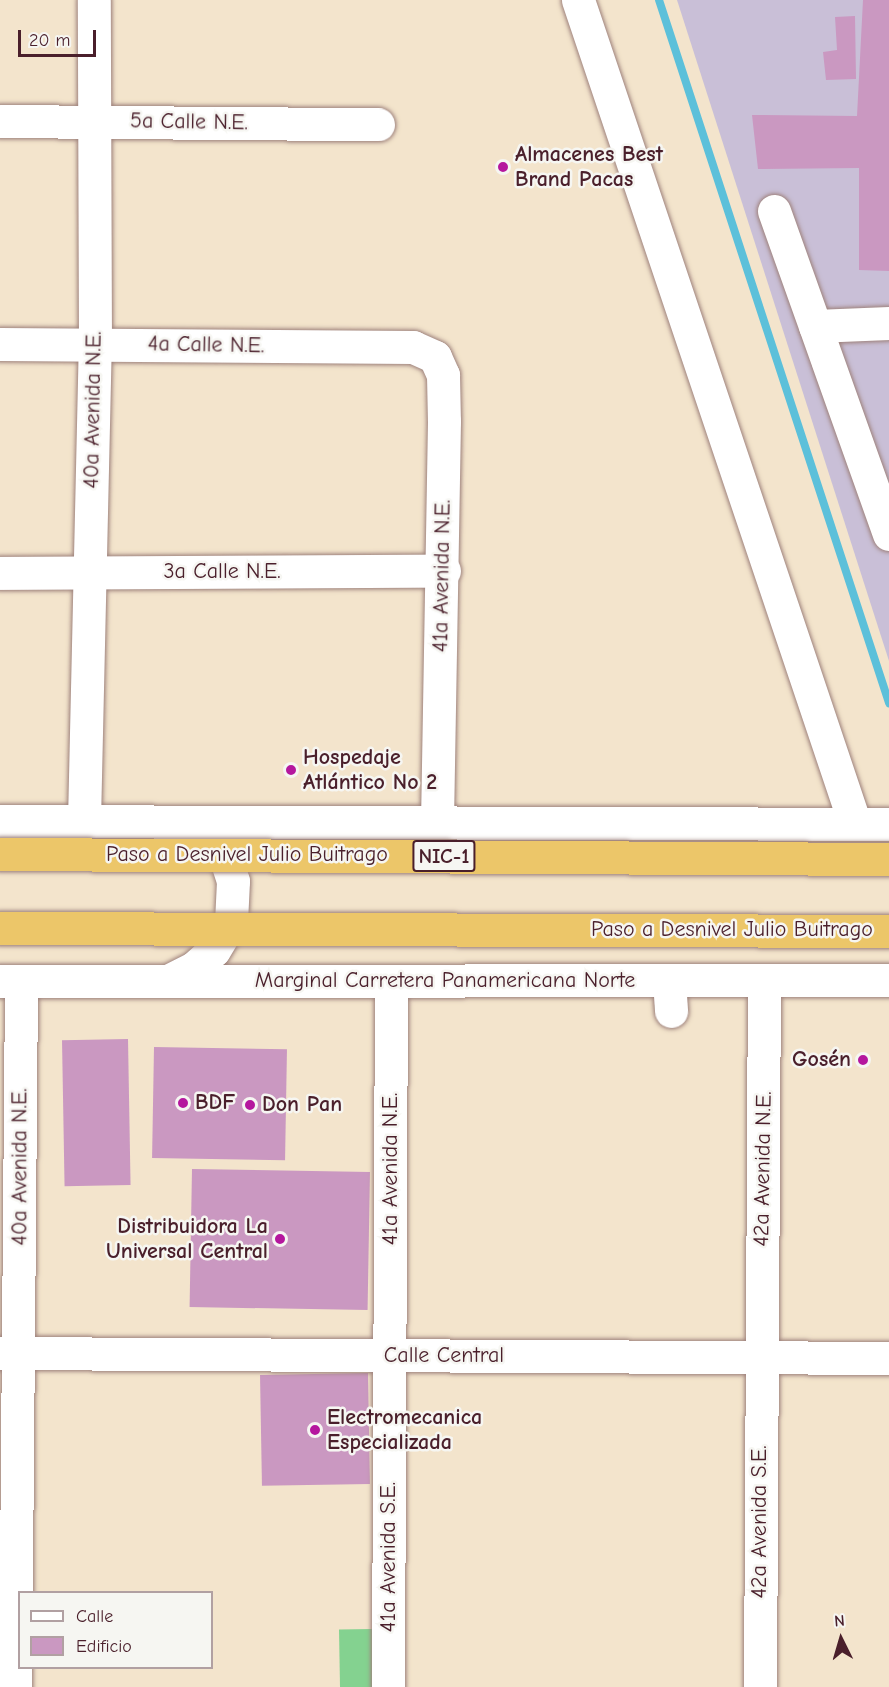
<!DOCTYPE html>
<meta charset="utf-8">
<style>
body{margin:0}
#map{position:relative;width:889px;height:1687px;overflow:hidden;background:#f3e4cc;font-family:"Comic Neue",sans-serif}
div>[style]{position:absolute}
.industrial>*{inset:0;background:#c9bfd7}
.green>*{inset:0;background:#84d290;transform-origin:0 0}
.stream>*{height:8px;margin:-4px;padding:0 4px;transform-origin:4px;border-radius:4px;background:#5cc0da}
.building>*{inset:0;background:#ca98c1;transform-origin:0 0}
.roads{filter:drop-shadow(0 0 2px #9e827c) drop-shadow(0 0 2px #9e827c)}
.minor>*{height:33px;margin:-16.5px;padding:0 16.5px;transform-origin:16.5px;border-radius:16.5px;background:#fff}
.bridges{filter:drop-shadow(0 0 2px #9e827c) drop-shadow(0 0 2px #9e827c)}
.highway-bridge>*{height:33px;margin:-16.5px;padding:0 16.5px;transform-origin:16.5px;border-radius:16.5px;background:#ecc669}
.dots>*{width:16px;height:16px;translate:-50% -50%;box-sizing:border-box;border:3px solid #f6f6f2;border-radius:50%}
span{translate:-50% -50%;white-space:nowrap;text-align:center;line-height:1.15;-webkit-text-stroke:5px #f6f6f2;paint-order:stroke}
.shield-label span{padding:2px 4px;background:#f6f6f2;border:2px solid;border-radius:4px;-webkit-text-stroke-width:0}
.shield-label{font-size:21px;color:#4a1f2b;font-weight:700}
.street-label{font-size:22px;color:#4a1f2b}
.poi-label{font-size:22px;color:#4a1f2b;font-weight:700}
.left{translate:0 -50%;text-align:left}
.right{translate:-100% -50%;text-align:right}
.legend{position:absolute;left:18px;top:1591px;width:195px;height:78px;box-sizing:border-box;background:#f6f6f2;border:2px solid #b1a0a2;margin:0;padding:8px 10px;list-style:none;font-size:18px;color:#4a1f2b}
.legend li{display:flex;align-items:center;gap:12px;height:30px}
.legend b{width:30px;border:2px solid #b1a0a2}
.north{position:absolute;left:811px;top:1609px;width:60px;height:60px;-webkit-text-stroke:4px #f6f6f2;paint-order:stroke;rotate:355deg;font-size:16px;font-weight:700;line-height:24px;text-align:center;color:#4a1f2b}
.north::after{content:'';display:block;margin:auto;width:21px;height:27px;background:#4a1f2b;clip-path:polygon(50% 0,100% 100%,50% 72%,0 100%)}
.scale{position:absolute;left:18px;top:30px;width:78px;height:27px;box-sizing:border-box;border:3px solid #4a1f2b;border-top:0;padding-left:8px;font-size:18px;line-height:21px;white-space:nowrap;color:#4a1f2b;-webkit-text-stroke:4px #f6f6f2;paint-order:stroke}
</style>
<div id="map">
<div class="industrial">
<div style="clip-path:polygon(677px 0,889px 0,889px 661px)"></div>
</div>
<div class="green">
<div style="left:372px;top:1629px;width:58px;height:33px;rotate:89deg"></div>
</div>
<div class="stream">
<div style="left:659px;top:0;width:740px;rotate:71.88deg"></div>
</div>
<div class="building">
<div style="clip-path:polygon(863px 0,889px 0,889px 271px,859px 270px,859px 168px,758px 169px,752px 115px,857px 116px)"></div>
<div style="clip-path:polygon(855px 16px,856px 79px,826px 80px,823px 52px,837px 50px,835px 17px)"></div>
<div style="left:128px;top:1039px;width:146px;height:66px;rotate:89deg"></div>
<div style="left:154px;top:1047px;width:133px;height:111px;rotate:1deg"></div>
<div style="left:192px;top:1169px;width:178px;height:138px;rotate:1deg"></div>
<div style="left:368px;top:1373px;width:111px;height:108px;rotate:89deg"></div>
</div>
<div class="roads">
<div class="minor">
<div style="left:578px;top:0;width:869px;rotate:71.42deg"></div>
<div style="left:0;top:121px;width:378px;rotate:0.5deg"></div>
<div style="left:774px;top:211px;width:343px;rotate:70.4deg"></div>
<div style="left:815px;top:326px;width:74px;rotate:-2.3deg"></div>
<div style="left:0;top:344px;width:413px;rotate:0.4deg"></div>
<div style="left:413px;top:347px;width:24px;rotate:24deg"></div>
<div style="left:435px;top:357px;width:20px;rotate:66deg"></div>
<div style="left:443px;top:375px;width:46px;rotate:88.8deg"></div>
<div style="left:444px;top:421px;width:401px;rotate:91deg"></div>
<div style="left:0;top:573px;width:444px;rotate:-0.3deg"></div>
<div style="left:0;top:821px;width:889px;rotate:0.19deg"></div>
<div style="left:84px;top:821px;width:477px;rotate:-88.7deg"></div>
<div style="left:95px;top:344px;width:344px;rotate:-90.2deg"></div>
<div style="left:0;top:981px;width:889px;rotate:-0.06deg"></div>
<div style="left:168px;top:981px;width:30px;rotate:-27deg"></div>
<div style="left:195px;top:967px;width:25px;rotate:-42deg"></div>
<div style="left:214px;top:950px;width:33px;rotate:-59deg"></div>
<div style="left:231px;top:922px;width:41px;rotate:-87.2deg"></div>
<div style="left:233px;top:881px;width:29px;rotate:-108deg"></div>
<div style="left:224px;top:853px;width:25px;rotate:-133deg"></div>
<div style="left:669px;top:981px;width:30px;rotate:86deg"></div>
<div style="left:0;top:1353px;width:889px;rotate:0.32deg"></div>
<div style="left:15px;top:1687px;width:706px;rotate:-89.51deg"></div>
<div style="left:388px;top:1687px;width:705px;rotate:-89.76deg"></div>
<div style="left:760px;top:1687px;width:706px;rotate:-89.68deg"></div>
</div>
</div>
<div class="bridges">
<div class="highway-bridge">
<div style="left:0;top:854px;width:889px;rotate:0.32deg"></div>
<div style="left:0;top:928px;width:889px;rotate:0.19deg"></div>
</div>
</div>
<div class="dots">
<div style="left:503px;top:167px;background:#b5179e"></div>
<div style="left:291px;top:770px;background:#b5179e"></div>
<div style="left:863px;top:1060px;background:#b5179e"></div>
<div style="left:183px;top:1103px;background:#b5179e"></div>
<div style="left:250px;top:1105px;background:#b5179e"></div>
<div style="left:280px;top:1239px;background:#b5179e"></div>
<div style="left:315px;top:1430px;background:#b5179e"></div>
</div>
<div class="shield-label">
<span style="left:444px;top:856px">NIC-1</span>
</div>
<div class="street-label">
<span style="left:189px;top:122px;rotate:1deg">5a Calle N.E.</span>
<span style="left:206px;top:345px;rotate:1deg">4a Calle N.E.</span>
<span style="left:93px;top:410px;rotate:-89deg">40a Avenida N.E.</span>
<span style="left:222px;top:572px">3a Calle N.E.</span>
<span style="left:442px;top:576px;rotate:-89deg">41a Avenida N.E.</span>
<span style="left:247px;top:855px">Paso a Desnivel Julio Buitrago</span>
<span style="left:732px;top:930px">Paso a Desnivel Julio Buitrago</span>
<span style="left:445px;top:981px">Marginal Carretera Panamericana Norte</span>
<span style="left:20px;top:1167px;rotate:-90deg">40a Avenida N.E.</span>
<span style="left:391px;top:1169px;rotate:-90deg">41a Avenida N.E.</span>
<span style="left:763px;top:1169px;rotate:-89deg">42a Avenida N.E.</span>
<span style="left:444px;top:1356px">Calle Central</span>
<span style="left:760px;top:1522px;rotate:-90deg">42a Avenida S.E.</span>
<span style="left:389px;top:1557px;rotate:-90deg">41a Avenida S.E.</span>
</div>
<div class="poi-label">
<span class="left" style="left:515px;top:167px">Almacenes Best<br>Brand Pacas</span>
<span class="left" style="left:303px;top:770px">Hospedaje<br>Atlántico No 2</span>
<span class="right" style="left:851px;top:1060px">Gosén</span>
<span class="left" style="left:195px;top:1103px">BDF</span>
<span class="left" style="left:262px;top:1105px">Don Pan</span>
<span class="right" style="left:268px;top:1239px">Distribuidora La<br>Universal Central</span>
<span class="left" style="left:327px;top:1430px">Electromecanica<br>Especializada</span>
</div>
<ul class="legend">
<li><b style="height:8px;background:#fff"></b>Calle</li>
<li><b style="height:16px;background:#ca98c1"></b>Edificio</li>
</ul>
<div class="north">N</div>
<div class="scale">20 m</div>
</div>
